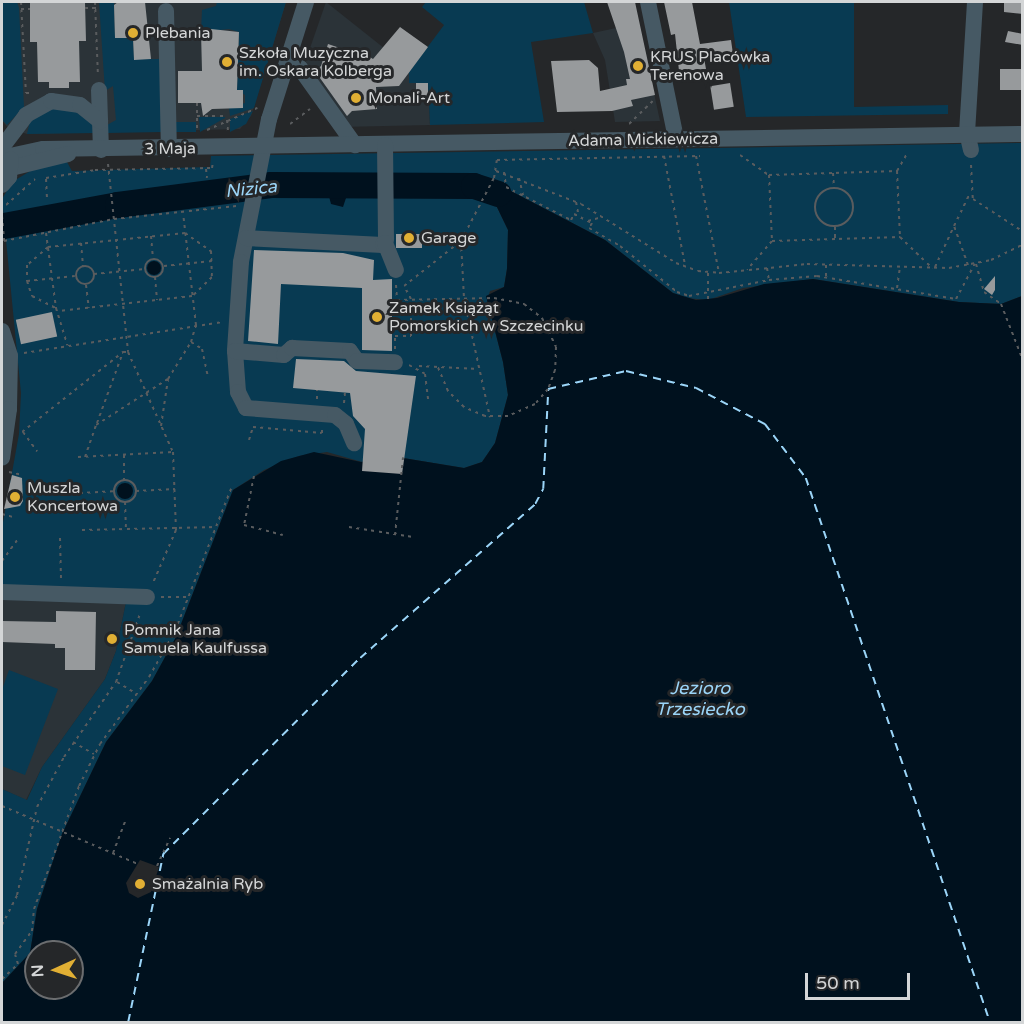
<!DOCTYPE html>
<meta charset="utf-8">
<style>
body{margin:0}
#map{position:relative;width:1024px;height:1024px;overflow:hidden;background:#252729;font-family:"Varela Round",sans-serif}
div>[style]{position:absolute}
.built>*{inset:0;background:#2b3338}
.green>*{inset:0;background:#083a52;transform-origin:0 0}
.water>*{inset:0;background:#00111e}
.round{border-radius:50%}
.pier>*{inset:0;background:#252729}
.river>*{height:26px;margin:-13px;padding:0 13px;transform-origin:13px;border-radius:13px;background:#00111e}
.ferry>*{height:1.5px;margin-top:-0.75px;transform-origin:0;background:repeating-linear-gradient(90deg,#9bd5f8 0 8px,transparent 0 14px)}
.building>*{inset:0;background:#979a9c;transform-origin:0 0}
.path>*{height:2px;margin-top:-1px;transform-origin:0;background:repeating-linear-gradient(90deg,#5a5c5e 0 3px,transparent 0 7.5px)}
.path>.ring{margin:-1px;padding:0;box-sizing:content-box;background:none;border:2px solid #5a5c5e;border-radius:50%}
.minor>*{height:16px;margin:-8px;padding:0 8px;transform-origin:8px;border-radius:8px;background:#465964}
.dots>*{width:16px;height:16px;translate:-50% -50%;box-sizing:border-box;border:3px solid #252729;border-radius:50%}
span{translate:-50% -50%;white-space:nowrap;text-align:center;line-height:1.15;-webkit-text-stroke:6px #252729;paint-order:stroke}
.poi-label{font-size:16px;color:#d4d6d7}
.left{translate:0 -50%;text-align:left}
.street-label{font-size:16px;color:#d4d6d7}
.water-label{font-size:18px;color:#9bd5f8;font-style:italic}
.frame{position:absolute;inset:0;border:3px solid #d4d6d7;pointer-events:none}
.north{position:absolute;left:24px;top:940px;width:60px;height:60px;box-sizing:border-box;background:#252729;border:2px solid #6b6d6f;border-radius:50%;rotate:267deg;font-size:16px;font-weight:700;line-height:24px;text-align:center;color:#d4d6d7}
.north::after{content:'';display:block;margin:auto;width:21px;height:27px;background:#e1af34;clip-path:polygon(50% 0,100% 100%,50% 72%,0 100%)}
.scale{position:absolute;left:805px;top:973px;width:105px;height:27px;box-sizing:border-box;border:3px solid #d4d6d7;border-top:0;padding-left:8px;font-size:18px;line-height:21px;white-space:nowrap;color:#d4d6d7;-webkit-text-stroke:4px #252729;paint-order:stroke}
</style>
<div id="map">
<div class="built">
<div style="clip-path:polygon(2px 2px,286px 2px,251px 116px,240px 129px,27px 134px,8px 128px,2px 120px)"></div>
<div style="clip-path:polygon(326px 2px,428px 83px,430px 125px,340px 127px,301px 74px)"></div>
<div style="clip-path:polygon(639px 23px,660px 121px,615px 122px,605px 60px,593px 33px)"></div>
<div style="clip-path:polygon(2px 599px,126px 602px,116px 651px,105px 679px,42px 767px,26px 800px,2px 789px)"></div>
</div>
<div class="green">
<div style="clip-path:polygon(2px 2px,17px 2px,19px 8px,24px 107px,7px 125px,2px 120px)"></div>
<div style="clip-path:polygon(99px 2px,114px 2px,115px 38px,133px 38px,134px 59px,160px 59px,162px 132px,107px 133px,107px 125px,116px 120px,113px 86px,105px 91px)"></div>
<div style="clip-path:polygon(217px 2px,286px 2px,254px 108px,230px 116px,229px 108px,245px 103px,245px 95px,237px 90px,239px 32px,229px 29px,201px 32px,202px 10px,216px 6px)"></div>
<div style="clip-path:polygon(426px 2px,584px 2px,593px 33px,531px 42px,544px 122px,430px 125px,428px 83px,409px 83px,409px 72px,444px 25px,422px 7px)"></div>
<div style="clip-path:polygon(729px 2px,854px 2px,854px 107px,948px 105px,948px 114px,746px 117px)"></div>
<div style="clip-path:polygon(50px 109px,72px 109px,91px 123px,97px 133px,27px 134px,30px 121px)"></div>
<div style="clip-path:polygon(253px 111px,246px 124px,230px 132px,230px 119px)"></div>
<div style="clip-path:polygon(199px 117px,225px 117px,225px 118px,200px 132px)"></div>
<div style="left:175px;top:122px;width:21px;height:10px"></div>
<div style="clip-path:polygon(1022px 143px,1022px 296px,1001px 304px,959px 302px,813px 279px,743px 288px,708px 300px,686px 298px,673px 293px,605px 240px,503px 187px,494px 201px,508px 230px,507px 268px,504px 287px,490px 291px,487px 301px,503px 362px,508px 395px,495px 443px,482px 462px,464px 468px,391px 456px,362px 462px,327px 452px,299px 456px,264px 470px,233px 490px,176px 637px,152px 681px,106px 742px,62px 834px,37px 909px,30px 953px,2px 983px,2px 789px,27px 800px,42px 767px,105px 679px,116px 651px,126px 602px,2px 599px,2px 528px,19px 434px,21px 393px,2px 199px,12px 182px,32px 170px,67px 162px,72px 171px,210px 167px,211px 156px)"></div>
<div style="clip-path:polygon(9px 670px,58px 689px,25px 775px,2px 766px,2px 690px)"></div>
</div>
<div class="water">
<div style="clip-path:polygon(326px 185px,350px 186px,343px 207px,331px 204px)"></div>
<div style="clip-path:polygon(evenodd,503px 187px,605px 240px,673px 293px,696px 300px,717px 298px,764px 284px,813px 279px,959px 302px,1001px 304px,1022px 296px,1022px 1022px,2px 1022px,2px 983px,30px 953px,37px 909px,62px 834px,106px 742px,152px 681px,176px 637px,233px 490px,281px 461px,314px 452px,361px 462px,391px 456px,464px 468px,482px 462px,495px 443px,508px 395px,503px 362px,486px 296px,504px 287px,507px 269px,508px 230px,494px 201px,503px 187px,36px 952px,72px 952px,72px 988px,36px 988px,36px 952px)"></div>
<div class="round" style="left:147px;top:261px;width:14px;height:14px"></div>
<div class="round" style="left:117px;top:483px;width:16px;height:16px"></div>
</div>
<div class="pier">
<div style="clip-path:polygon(140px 860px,159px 867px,151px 892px,138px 898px,129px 893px,126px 883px)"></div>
</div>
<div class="river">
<div style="left:4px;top:226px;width:116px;rotate:-10.4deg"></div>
<div style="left:118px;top:205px;width:154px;rotate:-7.4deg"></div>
<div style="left:271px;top:185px;width:203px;rotate:0.3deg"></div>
<div style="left:474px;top:186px;width:26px;rotate:18deg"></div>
</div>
<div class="ferry">
<div style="left:128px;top:1022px;width:172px;rotate:-78.2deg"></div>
<div style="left:163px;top:854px;width:278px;rotate:-44.9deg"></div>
<div style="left:360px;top:658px;width:233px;rotate:-41.3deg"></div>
<div style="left:535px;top:504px;width:17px;rotate:-62deg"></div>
<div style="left:543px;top:489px;width:100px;rotate:-87.1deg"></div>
<div style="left:548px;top:389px;width:80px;rotate:-13deg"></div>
<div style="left:626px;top:371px;width:72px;rotate:13.7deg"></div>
<div style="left:696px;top:388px;width:78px;rotate:27.6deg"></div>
<div style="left:765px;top:424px;width:68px;rotate:52.8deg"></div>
<div style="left:806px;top:478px;width:574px;rotate:71.31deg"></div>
</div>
<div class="building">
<div style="clip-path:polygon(30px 2px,85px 2px,86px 41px,79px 41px,80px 82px,69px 82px,69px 88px,49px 88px,49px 82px,38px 82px,37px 42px,30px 42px)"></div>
<div style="clip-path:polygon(118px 2px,145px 2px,151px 59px,134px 60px,133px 38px,115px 38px,114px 5px)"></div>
<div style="clip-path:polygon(607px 2px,635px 2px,655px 95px,631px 100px,633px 106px,612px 111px,557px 112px,551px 61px,589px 60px,598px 68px,600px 91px,627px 85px,626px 79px,630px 79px,624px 52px)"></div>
<div style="clip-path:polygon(664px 2px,692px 2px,700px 44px,731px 40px,733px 54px,704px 58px,706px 69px,679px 71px,675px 34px,671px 35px)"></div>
<div style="clip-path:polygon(1004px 2px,1023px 2px,1023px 14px,1004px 12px)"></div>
<div style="clip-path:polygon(400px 27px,428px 47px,399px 86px,376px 87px,377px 109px,352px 111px,347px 116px,315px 71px,321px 66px,328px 44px,358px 54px,362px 52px,373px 59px)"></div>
<div style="clip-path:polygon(211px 29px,239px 32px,237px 90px,243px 90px,243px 108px,212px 109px,203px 116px,201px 103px,178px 103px,178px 71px,202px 71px,201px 32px)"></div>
<div style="clip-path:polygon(1008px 31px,1023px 34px,1023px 45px,1005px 42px)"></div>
<div style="left:1000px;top:69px;width:23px;height:21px"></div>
<div style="left:416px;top:83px;width:12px;height:15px"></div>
<div style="left:730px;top:83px;width:24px;height:20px;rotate:81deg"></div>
<div style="left:396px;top:234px;width:26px;height:14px"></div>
<div style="clip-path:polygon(254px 250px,343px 253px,374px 260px,373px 280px,392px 279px,392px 351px,362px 350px,362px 288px,281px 284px,278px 344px,248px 341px)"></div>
<div style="clip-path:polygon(995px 276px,995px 290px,992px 295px,984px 289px)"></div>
<div style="left:52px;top:312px;width:25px;height:37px;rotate:78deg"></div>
<div style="clip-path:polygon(296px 359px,344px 361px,356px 371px,416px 376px,402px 474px,362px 471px,365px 429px,353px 416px,350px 393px,293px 388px)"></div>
<div style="clip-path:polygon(12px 475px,22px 478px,23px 501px,20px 506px,4px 509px)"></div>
<div style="clip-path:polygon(56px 611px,96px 612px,95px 670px,65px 670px,65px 648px,55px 648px,55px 644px,2px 642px,2px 621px,56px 622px)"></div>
</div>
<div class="path">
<div style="left:21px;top:2px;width:91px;rotate:86.9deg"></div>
<div style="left:26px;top:93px;width:7px"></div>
<div style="left:95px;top:2px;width:75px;rotate:87.7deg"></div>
<div style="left:85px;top:8px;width:11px"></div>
<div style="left:21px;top:9px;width:9px"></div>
<div style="left:197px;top:103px;width:28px;rotate:90deg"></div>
<div style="left:197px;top:116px;width:30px"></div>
<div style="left:227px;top:120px;width:12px;rotate:85deg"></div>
<div style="left:290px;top:124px;width:25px;rotate:-37deg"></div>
<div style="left:629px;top:124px;width:33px;rotate:-44deg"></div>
<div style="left:207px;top:130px;width:55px;rotate:-23.7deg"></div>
<div style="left:740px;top:155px;width:35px;rotate:35deg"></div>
<div style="left:769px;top:175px;width:66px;rotate:87.4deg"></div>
<div style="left:772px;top:241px;width:38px;rotate:131deg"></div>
<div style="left:664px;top:156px;width:111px;rotate:79.1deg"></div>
<div style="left:696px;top:156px;width:119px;rotate:78.9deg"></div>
<div style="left:108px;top:164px;width:189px;rotate:83.9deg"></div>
<div style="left:128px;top:352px;width:110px;rotate:65.8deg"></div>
<div style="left:173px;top:452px;width:78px;rotate:87.8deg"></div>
<div style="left:176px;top:530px;width:58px;rotate:113.5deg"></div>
<div style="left:971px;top:165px;width:34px;rotate:87deg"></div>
<div style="left:973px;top:199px;width:59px;rotate:33.1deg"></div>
<div style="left:206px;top:169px;width:9px;rotate:84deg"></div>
<div style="left:496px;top:171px;width:91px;rotate:21.2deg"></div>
<div style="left:581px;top:204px;width:112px;rotate:31.8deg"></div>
<div style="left:676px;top:263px;width:23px;rotate:20deg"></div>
<div style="left:698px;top:271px;width:21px;rotate:5deg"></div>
<div style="left:719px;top:273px;width:88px;rotate:-5.8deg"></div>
<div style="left:807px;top:264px;width:142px;rotate:1.6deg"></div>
<div style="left:949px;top:268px;width:43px;rotate:-10.8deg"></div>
<div style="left:991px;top:260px;width:34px;rotate:-26deg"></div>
<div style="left:897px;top:171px;width:66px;rotate:87.4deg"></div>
<div style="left:900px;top:237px;width:45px;rotate:44.1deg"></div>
<div style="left:504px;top:172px;width:15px;rotate:82deg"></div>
<div style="left:506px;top:187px;width:73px;rotate:26.9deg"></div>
<div style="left:571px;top:220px;width:7px;rotate:-63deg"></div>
<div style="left:574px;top:214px;width:20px;rotate:27deg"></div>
<div style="left:592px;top:223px;width:6px;rotate:121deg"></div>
<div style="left:589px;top:228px;width:36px;rotate:30deg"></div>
<div style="left:620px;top:246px;width:73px;rotate:38.9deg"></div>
<div style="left:677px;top:292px;width:13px;rotate:18deg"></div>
<div style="left:689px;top:296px;width:82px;rotate:-11.3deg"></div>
<div style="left:769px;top:280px;width:48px;rotate:-4.8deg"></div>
<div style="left:817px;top:276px;width:141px;rotate:9.4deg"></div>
<div style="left:956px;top:299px;width:40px;rotate:-62deg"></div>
<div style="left:833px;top:173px;width:15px;rotate:86deg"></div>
<div style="left:769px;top:175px;width:128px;rotate:-1.8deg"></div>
<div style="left:897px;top:171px;width:22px;rotate:-60deg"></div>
<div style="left:46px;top:178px;width:50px;rotate:-9.3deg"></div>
<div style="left:95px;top:170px;width:117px;rotate:-1deg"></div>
<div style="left:212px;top:168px;width:6px;rotate:-81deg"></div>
<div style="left:519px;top:178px;width:18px;rotate:77deg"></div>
<div style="left:46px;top:179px;width:21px;rotate:87deg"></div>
<div class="ring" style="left:815px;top:188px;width:36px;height:36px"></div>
<div style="left:576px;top:202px;width:15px;rotate:79deg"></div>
<div style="left:6px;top:205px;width:39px;rotate:-42deg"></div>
<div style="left:2px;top:207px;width:1px;rotate:-90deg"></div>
<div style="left:2px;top:216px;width:25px;rotate:85deg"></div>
<div style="left:4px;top:241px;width:112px;rotate:-11.3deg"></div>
<div style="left:114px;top:219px;width:123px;rotate:-6.1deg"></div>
<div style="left:588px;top:221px;width:15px;rotate:-16deg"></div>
<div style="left:835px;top:227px;width:12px;rotate:90deg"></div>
<div style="left:46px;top:233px;width:76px;rotate:82.4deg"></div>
<div style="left:56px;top:308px;width:39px;rotate:73deg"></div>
<div style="left:151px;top:236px;width:21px;rotate:85deg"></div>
<div style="left:461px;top:241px;width:58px;rotate:87deg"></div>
<div style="left:464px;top:299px;width:121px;rotate:77.6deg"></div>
<div style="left:772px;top:241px;width:128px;rotate:-1.8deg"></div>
<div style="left:81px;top:243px;width:23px;rotate:85deg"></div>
<div style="left:48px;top:247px;width:138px;rotate:-5.8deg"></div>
<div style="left:185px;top:233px;width:32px;rotate:35deg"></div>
<div style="left:211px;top:251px;width:26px;rotate:88deg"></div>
<div style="left:212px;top:277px;width:28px;rotate:136deg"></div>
<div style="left:192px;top:296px;width:134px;rotate:173.6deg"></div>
<div style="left:48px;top:247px;width:28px;rotate:139deg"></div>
<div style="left:27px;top:265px;width:16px;rotate:90deg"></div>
<div style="left:27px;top:281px;width:16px;rotate:72deg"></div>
<div style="left:32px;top:296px;width:27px;rotate:27deg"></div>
<div class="ring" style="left:145px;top:259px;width:16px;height:16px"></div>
<div style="left:976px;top:264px;width:29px;rotate:74deg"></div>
<div style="left:984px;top:292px;width:21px;rotate:35deg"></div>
<div style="left:1001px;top:304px;width:58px;rotate:68.7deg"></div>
<div style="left:968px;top:265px;width:41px;rotate:-109.7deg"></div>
<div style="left:954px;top:226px;width:37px;rotate:-64deg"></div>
<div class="ring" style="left:76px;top:266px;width:16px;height:16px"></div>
<div style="left:164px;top:266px;width:48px;rotate:-5.9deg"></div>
<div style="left:935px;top:267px;width:45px;rotate:-65.1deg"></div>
<div style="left:767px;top:268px;width:12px;rotate:81deg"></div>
<div style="left:708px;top:273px;width:27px;rotate:90deg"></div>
<div style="left:94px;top:274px;width:51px;rotate:-5.6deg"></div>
<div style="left:826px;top:276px;width:12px;rotate:-90deg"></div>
<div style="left:155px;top:277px;width:23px;rotate:85deg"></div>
<div style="left:27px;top:281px;width:48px;rotate:-5.9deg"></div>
<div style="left:86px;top:285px;width:23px;rotate:83deg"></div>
<div style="left:396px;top:285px;width:15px;rotate:86deg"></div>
<div style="left:397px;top:300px;width:97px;rotate:-1.2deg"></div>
<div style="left:494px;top:298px;width:31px;rotate:11deg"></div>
<div style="left:524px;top:304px;width:23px;rotate:38deg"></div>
<div style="left:542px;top:318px;width:32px;rotate:64deg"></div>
<div style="left:556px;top:347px;width:23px;rotate:92deg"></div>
<div style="left:555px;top:370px;width:20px;rotate:110deg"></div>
<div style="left:548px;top:389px;width:20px;rotate:131deg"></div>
<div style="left:535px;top:404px;width:30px;rotate:156deg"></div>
<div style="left:508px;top:416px;width:23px;rotate:180deg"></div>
<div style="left:485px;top:416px;width:23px;rotate:-157deg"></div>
<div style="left:464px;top:407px;width:23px;rotate:-135deg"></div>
<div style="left:448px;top:391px;width:26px;rotate:-113deg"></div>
<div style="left:897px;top:288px;width:21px;rotate:-82deg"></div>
<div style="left:191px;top:342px;width:13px;rotate:32deg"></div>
<div style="left:202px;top:349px;width:29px;rotate:78deg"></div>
<div style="left:395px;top:349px;width:13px;rotate:-90deg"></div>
<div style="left:395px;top:336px;width:16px"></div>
<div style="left:411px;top:336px;width:37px;rotate:-90deg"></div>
<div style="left:411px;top:299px;width:15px;rotate:-118deg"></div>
<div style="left:404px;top:286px;width:73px;rotate:-38.3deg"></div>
<div style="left:461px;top:241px;width:71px;rotate:-62.4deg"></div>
<div style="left:494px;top:178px;width:18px;rotate:-81deg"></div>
<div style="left:497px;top:160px;width:203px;rotate:-1.1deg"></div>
<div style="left:24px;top:353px;width:201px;rotate:-8.9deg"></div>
<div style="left:409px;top:365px;width:18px;rotate:29deg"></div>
<div style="left:425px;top:374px;width:26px;rotate:83deg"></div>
<div style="left:419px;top:366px;width:60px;rotate:2.9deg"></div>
<div style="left:317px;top:399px;width:9px;rotate:-90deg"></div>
<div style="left:344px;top:403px;width:11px;rotate:-85deg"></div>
<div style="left:97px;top:423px;width:76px;rotate:-69.9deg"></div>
<div style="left:123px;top:352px;width:5px"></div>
<div style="left:161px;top:426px;width:48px;rotate:-81.5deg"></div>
<div style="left:168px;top:379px;width:44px;rotate:-58.1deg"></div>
<div style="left:191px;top:342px;width:18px;rotate:-74deg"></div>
<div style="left:196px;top:325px;width:113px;rotate:-96.6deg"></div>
<div style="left:22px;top:432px;width:129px;rotate:-38.4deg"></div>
<div style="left:23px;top:432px;width:24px;rotate:54deg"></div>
<div style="left:249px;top:440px;width:14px;rotate:-73deg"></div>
<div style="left:253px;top:427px;width:69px;rotate:5deg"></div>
<div style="left:322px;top:433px;width:4px;rotate:-90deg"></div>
<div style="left:124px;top:455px;width:25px;rotate:90deg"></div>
<div style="left:78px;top:457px;width:95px;rotate:-3deg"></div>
<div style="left:85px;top:457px;width:34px;rotate:-71deg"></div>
<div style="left:96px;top:425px;width:85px;rotate:-32.6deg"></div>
<div style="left:9px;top:472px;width:14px;rotate:12deg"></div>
<div style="left:254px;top:476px;width:50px;rotate:101.5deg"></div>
<div style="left:244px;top:525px;width:40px;rotate:14.4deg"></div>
<div class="ring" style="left:114px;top:480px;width:20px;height:20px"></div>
<div style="left:136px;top:491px;width:39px;rotate:-3deg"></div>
<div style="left:80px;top:493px;width:33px;rotate:-3deg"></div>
<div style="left:125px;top:502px;width:25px;rotate:88deg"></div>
<div style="left:2px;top:514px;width:11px;rotate:15deg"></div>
<div style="left:349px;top:527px;width:65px;rotate:8.9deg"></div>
<div style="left:82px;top:530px;width:135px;rotate:-1.3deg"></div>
<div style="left:395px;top:535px;width:78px;rotate:-84.1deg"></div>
<div style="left:60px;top:538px;width:41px;rotate:88.6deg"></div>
<div style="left:2px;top:561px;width:27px;rotate:-54deg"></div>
<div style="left:161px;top:597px;width:28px"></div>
<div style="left:117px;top:682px;width:23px;rotate:31deg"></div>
<div style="left:73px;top:742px;width:24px;rotate:30deg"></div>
<div style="left:2px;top:806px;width:148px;rotate:23.1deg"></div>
<div style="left:113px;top:853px;width:36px;rotate:-69deg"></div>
<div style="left:157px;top:866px;width:31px;rotate:-65deg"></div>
<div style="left:2px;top:925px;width:34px;rotate:-63deg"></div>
<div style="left:17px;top:895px;width:90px;rotate:-77.2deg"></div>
<div style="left:37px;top:807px;width:57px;rotate:-61.6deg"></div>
<div style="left:64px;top:757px;width:91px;rotate:-55.3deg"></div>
<div style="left:116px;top:682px;width:75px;rotate:-70.6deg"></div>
<div style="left:2px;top:979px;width:22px;rotate:-43deg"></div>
<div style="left:18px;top:964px;width:10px;rotate:-107deg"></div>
<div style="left:15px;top:954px;width:29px;rotate:-54deg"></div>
<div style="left:32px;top:931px;width:22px;rotate:-85deg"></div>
<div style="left:34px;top:909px;width:131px;rotate:-69.9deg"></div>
<div style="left:79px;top:786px;width:47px;rotate:-63.4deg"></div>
<div style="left:100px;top:744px;width:83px;rotate:-53.8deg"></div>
<div style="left:149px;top:677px;width:53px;rotate:-60.5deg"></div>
<div style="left:175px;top:631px;width:153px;rotate:-68.5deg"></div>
</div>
<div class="minor">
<div style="left:306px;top:2px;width:123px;rotate:107.5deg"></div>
<div style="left:269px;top:119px;width:146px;rotate:101.1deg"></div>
<div style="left:241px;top:262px;width:89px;rotate:93.9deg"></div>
<div style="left:235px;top:351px;width:41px;rotate:85.8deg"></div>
<div style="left:238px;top:392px;width:18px;rotate:63deg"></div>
<div style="left:246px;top:408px;width:89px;rotate:4.5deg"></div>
<div style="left:335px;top:415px;width:14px;rotate:39deg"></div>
<div style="left:346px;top:424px;width:21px;rotate:67deg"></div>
<div style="left:648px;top:2px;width:140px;rotate:78.4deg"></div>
<div style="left:166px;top:11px;width:138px;rotate:88.8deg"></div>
<div style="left:287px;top:62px;width:14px;rotate:25deg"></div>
<div style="left:300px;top:68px;width:95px;rotate:54.5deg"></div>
<div style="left:99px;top:90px;width:60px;rotate:88.1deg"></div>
<div style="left:3px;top:146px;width:39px;rotate:-53deg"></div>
<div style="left:26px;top:115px;width:29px;rotate:-29deg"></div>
<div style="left:51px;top:101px;width:29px;rotate:8deg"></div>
<div style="left:80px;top:105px;width:26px;rotate:39deg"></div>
<div style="left:971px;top:150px;width:17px;rotate:-103deg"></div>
<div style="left:967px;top:133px;width:131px;rotate:-86.5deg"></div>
<div style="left:10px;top:156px;width:34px;rotate:-12deg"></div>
<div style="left:43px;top:149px;width:979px;rotate:-0.88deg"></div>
<div style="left:11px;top:168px;width:59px;rotate:-13.8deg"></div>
<div style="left:2px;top:185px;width:11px;rotate:-49deg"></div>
<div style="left:9px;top:177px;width:18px;rotate:-84deg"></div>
<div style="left:246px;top:238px;width:137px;rotate:2.9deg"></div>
<div style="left:383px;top:245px;width:7px;rotate:-63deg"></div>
<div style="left:386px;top:239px;width:94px;rotate:-90.6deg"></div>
<div style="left:385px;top:243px;width:29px;rotate:68deg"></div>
<div style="left:2px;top:331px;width:26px;rotate:72deg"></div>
<div style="left:10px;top:356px;width:53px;rotate:91.1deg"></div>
<div style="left:9px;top:409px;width:49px;rotate:98.1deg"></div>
<div style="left:235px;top:351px;width:49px;rotate:4.7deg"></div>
<div style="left:284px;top:355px;width:11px;rotate:-41deg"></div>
<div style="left:292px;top:348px;width:58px;rotate:3deg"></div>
<div style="left:350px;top:351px;width:12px;rotate:55deg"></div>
<div style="left:357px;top:361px;width:38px;rotate:2deg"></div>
<div style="left:2px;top:592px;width:145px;rotate:2deg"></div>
</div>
<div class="dots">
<div style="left:133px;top:33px;background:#e1af34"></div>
<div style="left:227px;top:62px;background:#e1af34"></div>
<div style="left:638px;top:66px;background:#e1af34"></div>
<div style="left:356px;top:98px;background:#e1af34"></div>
<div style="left:409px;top:238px;background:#e1af34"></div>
<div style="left:377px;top:317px;background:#e1af34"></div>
<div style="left:15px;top:497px;background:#e1af34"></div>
<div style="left:112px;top:639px;background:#e1af34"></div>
<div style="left:140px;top:884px;background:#e1af34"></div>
</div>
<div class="poi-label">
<span class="left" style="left:145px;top:33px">Plebania</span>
<span class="left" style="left:239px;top:62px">Szkoła Muzyczna<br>im. Oskara Kolberga</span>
<span class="left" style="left:650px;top:66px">KRUS Placówka<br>Terenowa</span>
<span class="left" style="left:368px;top:98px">Monali-Art</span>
<span class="left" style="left:421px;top:238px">Garage</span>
<span class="left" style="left:389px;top:317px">Zamek Książąt<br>Pomorskich w Szczecinku</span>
<span class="left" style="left:27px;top:497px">Muszla<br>Koncertowa</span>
<span class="left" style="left:124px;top:639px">Pomnik Jana<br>Samuela Kaulfussa</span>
<span class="left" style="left:152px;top:884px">Smażalnia Ryb</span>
</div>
<div class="street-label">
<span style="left:643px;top:140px;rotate:-1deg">Adama Mickiewicza</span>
<span style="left:170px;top:149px;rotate:-1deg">3 Maja</span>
</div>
<div class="water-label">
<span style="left:251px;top:189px;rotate:-6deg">Nizica</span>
<span style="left:700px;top:699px">Jezioro<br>Trzesiecko</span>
</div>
<div class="frame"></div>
<div class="north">N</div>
<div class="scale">50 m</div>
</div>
